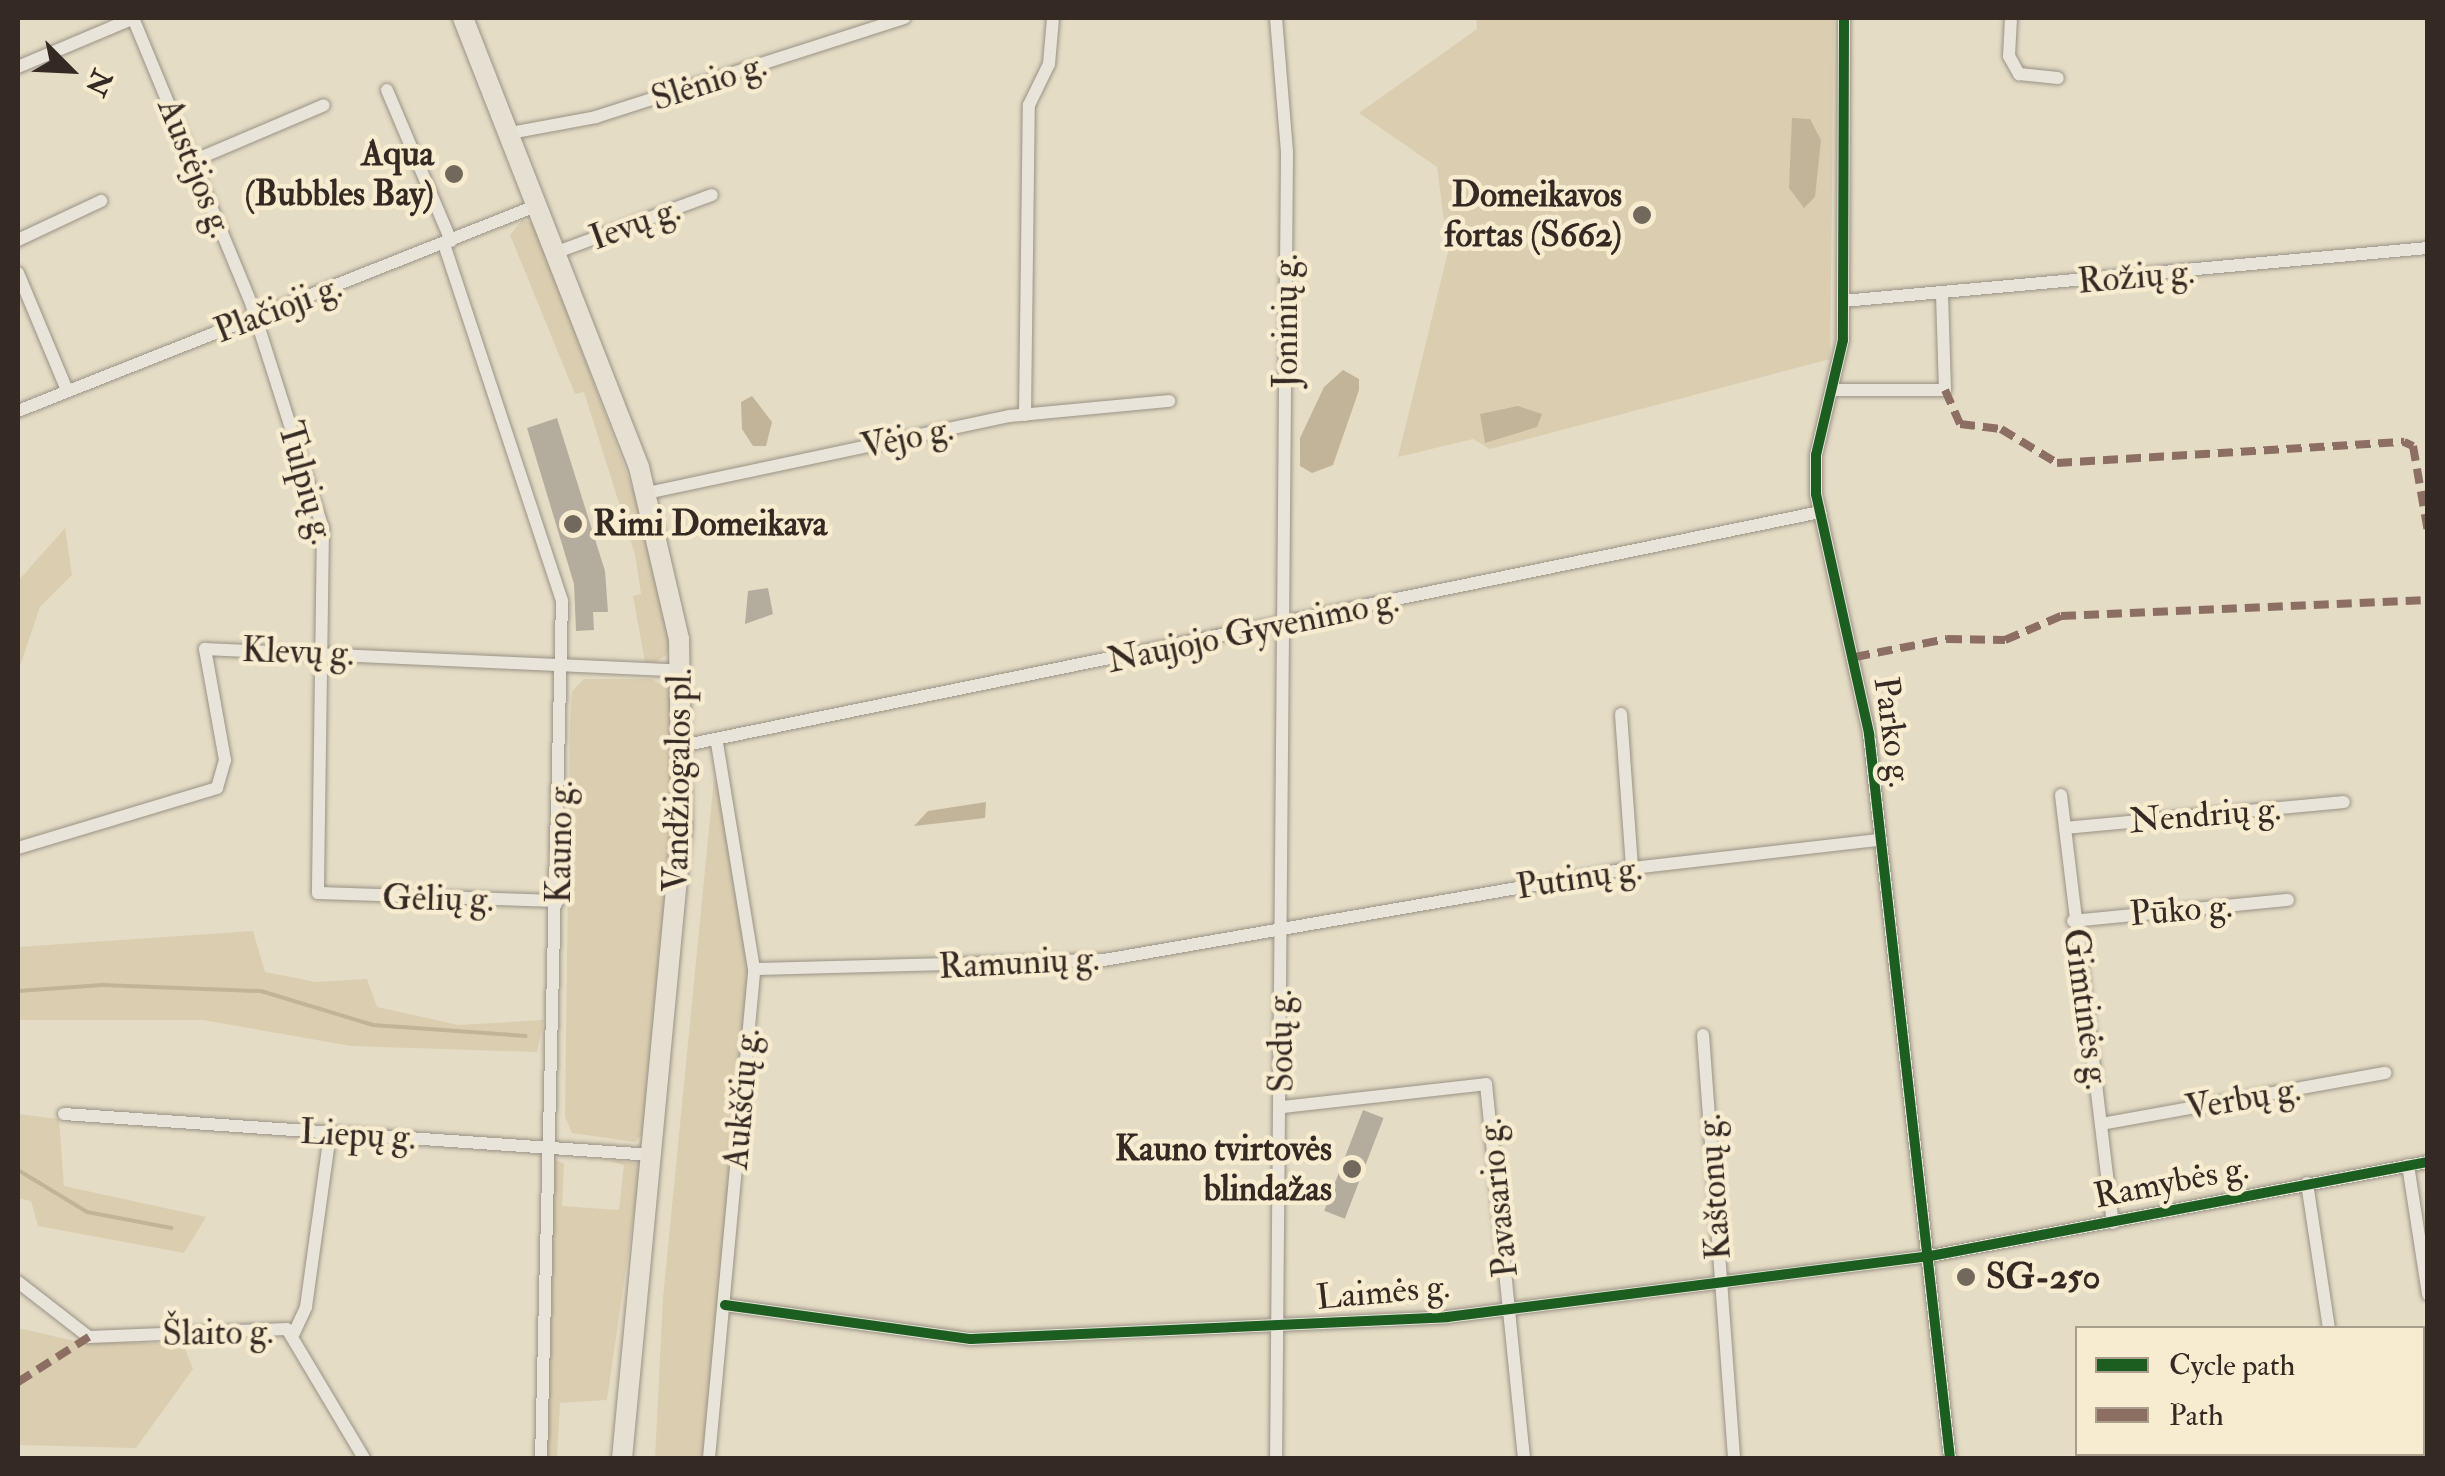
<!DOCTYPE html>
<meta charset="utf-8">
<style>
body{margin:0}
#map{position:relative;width:2445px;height:1476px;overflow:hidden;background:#e5dcc5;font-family:"IM FELL Double Pica",serif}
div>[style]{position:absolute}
.green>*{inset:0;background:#dbceb0}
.water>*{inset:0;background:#c1b498}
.stream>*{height:4px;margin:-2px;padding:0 2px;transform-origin:2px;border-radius:2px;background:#c1b498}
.building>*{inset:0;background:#b4ad9d;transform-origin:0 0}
.roads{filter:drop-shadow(0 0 2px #999285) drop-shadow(0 0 2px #999285)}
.street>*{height:12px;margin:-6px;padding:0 6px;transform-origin:6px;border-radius:6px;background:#e9e4d9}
.primary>*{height:20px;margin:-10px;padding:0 10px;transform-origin:10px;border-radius:10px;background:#e6e0d3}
.quiet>*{height:8px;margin-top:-4px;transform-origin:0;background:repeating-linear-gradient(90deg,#8d6e63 0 15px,transparent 0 23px)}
.cycleway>*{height:10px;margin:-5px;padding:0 5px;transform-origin:5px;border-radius:5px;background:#1b5e20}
.dots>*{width:28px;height:28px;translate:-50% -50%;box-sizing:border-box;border:5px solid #f7ecd0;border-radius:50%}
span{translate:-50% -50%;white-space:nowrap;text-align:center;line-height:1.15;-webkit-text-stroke:9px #f7ecd0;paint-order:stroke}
.street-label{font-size:35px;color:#352923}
.poi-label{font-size:35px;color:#352923;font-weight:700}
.right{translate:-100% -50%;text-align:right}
.left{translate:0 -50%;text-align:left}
.frame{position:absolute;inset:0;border:20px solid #352923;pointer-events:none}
.legend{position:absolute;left:2075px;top:1326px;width:350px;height:130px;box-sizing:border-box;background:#f7ecd0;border:2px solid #a99e8b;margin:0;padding:12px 18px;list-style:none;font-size:30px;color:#352923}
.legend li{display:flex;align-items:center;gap:20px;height:50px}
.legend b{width:50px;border:2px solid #a99e8b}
.north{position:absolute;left:20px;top:20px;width:100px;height:100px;-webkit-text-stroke:8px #f7ecd0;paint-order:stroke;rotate:114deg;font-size:28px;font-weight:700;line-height:40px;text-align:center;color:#352923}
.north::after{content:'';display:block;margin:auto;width:35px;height:45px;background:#352923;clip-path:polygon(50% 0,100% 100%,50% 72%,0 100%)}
</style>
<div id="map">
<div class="green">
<div style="clip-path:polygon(1476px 18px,1834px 18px,1830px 359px,1490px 449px,1473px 439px,1398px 457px,1448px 252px,1437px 167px,1359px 113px,1477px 29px)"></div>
<div style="clip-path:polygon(522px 220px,535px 223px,646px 525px,670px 643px,668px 654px,654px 663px,645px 662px,633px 596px,641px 594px,635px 554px,584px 392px,575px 394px,510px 235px)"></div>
<div style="clip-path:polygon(65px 528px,72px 575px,40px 607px,18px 672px,18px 581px)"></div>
<div style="clip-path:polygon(584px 679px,652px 679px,670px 690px,676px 786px,645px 1131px,635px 1142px,572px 1133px,565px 1117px,570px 719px,572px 691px)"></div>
<div style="clip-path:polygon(714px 778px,730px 813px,754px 969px,709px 1458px,655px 1458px,663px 1298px)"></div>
<div style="clip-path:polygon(253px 931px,265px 972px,316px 982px,367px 979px,377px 1007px,458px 1025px,544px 1020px,537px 1052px,351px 1046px,203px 1020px,18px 1020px,18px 947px)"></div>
<div style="clip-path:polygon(18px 1114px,59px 1119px,64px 1186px,206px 1217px,184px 1253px,38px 1226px,31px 1201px,18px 1198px)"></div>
<div style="clip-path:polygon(551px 1157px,564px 1164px,562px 1206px,619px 1210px,624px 1165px,607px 1160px,641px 1164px,607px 1400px,560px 1403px,557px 1458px,546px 1458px)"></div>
<div style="clip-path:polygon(18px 1328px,79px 1342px,183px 1344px,193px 1369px,136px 1448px,18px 1445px)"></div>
</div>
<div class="water">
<div style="clip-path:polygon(1792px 118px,1810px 119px,1821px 140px,1815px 197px,1804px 208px,1789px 188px)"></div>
<div style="clip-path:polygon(1343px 370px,1359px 379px,1359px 390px,1333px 465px,1312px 473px,1300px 466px,1300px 438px,1324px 387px)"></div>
<div style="clip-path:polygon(752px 396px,772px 422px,766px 446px,753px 446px,742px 429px,741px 402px)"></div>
<div style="clip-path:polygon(1518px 406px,1542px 414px,1537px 427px,1485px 443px,1480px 414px)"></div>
<div style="clip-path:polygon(986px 802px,985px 818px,914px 826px,928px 811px)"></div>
</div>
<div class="stream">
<div style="left:18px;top:991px;width:84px;rotate:-4.1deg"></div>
<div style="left:102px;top:985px;width:159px;rotate:2.2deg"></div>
<div style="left:261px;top:991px;width:117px;rotate:16.9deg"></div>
<div style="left:373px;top:1025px;width:153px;rotate:4.1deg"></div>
<div style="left:18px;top:1170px;width:81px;rotate:31.3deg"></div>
<div style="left:87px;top:1212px;width:86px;rotate:10.7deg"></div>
</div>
<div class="building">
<div style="clip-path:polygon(557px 418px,605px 571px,608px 612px,593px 612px,594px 630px,576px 631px,574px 584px,527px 428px)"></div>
<div style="clip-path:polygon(768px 588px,773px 614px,745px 624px,748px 591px)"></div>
<div style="left:1363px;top:1110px;width:22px;height:108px;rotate:21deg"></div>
</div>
<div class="roads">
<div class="street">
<div style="left:133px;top:18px;width:312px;rotate:67.5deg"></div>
<div style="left:252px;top:306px;width:233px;rotate:72.3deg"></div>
<div style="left:323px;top:528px;width:365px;rotate:90.8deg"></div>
<div style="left:318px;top:893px;width:240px;rotate:1.9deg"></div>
<div style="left:1276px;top:18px;width:135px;rotate:85.3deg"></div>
<div style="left:1287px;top:153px;width:1305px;rotate:90.48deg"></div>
<div style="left:1844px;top:18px;width:322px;rotate:90.2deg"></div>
<div style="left:1843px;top:340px;width:118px;rotate:103.2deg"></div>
<div style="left:1816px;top:455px;width:39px;rotate:90deg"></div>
<div style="left:1816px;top:494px;width:246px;rotate:77.5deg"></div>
<div style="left:1869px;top:734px;width:729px;rotate:83.62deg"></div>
<div style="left:2011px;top:18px;width:38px;rotate:93deg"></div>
<div style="left:2009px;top:56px;width:21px;rotate:61deg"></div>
<div style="left:2019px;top:74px;width:39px;rotate:6deg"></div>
<div style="left:18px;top:67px;width:126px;rotate:-22.9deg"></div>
<div style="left:387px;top:90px;width:164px;rotate:67deg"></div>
<div style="left:510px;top:133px;width:87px;rotate:-10.5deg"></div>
<div style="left:596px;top:117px;width:324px;rotate:-17.8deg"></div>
<div style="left:193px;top:161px;width:142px;rotate:-23.1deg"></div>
<div style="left:18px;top:240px;width:92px;rotate:-25.2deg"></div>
<div style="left:444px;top:244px;width:376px;rotate:71.7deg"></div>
<div style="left:562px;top:601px;width:857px;rotate:91.4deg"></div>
<div style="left:557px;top:252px;width:165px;rotate:-20.2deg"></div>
<div style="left:18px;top:273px;width:125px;rotate:67.3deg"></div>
<div style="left:1843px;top:301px;width:587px;rotate:-5.18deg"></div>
<div style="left:1834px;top:390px;width:111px"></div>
<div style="left:1945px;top:390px;width:95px;rotate:-91.8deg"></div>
<div style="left:18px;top:411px;width:559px;rotate:-21.61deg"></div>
<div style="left:1025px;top:415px;width:310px;rotate:-89.3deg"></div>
<div style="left:1029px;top:105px;width:46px;rotate:-64deg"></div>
<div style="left:1049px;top:64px;width:46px;rotate:-85deg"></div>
<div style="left:647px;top:493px;width:371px;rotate:-12deg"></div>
<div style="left:1010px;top:416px;width:160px;rotate:-5.4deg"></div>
<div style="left:1621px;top:714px;width:154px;rotate:85.9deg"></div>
<div style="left:686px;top:745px;width:1158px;rotate:-11.61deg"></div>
<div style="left:2061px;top:795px;width:431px;rotate:83.1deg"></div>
<div style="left:2065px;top:828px;width:280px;rotate:-5.3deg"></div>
<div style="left:18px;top:848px;width:208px;rotate:-16.8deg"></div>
<div style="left:217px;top:788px;width:29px;rotate:-74deg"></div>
<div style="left:225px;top:760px;width:113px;rotate:-100.2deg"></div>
<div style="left:205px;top:649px;width:479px;rotate:2.6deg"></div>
<div style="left:2073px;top:921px;width:216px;rotate:-5.6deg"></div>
<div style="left:754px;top:969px;width:350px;rotate:-1.5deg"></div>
<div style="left:1104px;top:960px;width:536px;rotate:-9.88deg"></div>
<div style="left:1632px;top:868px;width:249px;rotate:-6.5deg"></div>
<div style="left:1703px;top:1035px;width:424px;rotate:85.8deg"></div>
<div style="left:1282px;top:1107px;width:205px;rotate:-6.4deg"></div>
<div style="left:1486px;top:1084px;width:376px;rotate:84.2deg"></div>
<div style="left:64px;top:1114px;width:589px;rotate:3.99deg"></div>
<div style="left:2101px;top:1124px;width:289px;rotate:-10.2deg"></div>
<div style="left:2408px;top:1165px;width:131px;rotate:81.2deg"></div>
<div style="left:2307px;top:1183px;width:147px;rotate:81.4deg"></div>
<div style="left:18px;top:1282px;width:90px;rotate:37.8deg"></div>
<div style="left:89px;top:1337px;width:198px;rotate:-2.3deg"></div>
<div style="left:287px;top:1329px;width:150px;rotate:59.2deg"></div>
<div style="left:725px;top:1305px;width:248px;rotate:7.9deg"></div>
<div style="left:971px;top:1339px;width:477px;rotate:-2.6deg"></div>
<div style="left:1447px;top:1317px;width:482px;rotate:-7.2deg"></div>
<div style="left:1925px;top:1257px;width:512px;rotate:-10.7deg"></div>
<div style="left:294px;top:1333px;width:29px;rotate:-65deg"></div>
<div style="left:306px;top:1307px;width:175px;rotate:-82.1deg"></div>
<div style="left:709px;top:1458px;width:491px;rotate:-84.7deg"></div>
<div style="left:754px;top:969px;width:230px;rotate:-99.3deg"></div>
</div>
<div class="primary">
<div style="left:463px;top:18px;width:482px;rotate:68.6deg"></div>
<div style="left:639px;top:467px;width:177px;rotate:76.9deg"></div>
<div style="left:679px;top:639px;width:187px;rotate:89.1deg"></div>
<div style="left:682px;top:826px;width:635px;rotate:95.42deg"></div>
</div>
</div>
<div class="quiet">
<div style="left:1945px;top:390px;width:37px;rotate:66deg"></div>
<div style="left:1960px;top:424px;width:41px;rotate:7deg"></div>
<div style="left:2001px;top:429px;width:66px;rotate:31.3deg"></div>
<div style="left:2057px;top:463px;width:348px;rotate:-3.5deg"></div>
<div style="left:2404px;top:442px;width:10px;rotate:24deg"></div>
<div style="left:2413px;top:446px;width:87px;rotate:80.1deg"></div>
<div style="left:1855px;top:657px;width:94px;rotate:-11.1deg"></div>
<div style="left:1947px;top:639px;width:58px;rotate:1deg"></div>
<div style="left:2005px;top:640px;width:61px;rotate:-23.2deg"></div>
<div style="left:2061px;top:616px;width:367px;rotate:-2.5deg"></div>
<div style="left:18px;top:1382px;width:84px;rotate:-32.4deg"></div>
</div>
<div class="cycleway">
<div style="left:1844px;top:18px;width:322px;rotate:90.2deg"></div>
<div style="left:1843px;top:340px;width:118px;rotate:103.2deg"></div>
<div style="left:1816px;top:455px;width:39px;rotate:90deg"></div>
<div style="left:1816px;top:494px;width:246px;rotate:77.5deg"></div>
<div style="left:1869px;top:734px;width:729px;rotate:83.62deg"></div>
<div style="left:725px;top:1305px;width:248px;rotate:7.9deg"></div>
<div style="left:971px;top:1339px;width:477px;rotate:-2.6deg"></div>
<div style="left:1447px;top:1317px;width:482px;rotate:-7.2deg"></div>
<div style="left:1925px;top:1257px;width:512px;rotate:-10.7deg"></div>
</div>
<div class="dots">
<div style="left:454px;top:174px;background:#73685c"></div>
<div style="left:1642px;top:215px;background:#73685c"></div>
<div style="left:573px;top:524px;background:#73685c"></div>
<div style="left:1352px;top:1169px;background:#73685c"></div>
<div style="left:1966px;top:1277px;background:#73685c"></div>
</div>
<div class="street-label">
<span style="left:709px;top:82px;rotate:-18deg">Slėnio g.</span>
<span style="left:195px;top:168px;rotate:68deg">Austėjos g.</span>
<span style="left:635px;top:224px;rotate:-20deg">Ievų g.</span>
<span style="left:2136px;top:277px;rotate:-5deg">Rožių g.</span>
<span style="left:278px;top:309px;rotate:-21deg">Plačioji g.</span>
<span style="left:1286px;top:321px;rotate:-90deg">Joninių g.</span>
<span style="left:907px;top:438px;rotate:-12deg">Vėjo g.</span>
<span style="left:306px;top:483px;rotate:74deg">Tulpių g.</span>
<span style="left:1253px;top:631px;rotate:-12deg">Naujojo Gyvenimo g.</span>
<span style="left:298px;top:652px;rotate:2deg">Klevų g.</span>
<span style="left:1893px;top:732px;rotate:82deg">Parko g.</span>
<span style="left:678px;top:780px;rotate:-89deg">Vandžiogalos pl.</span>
<span style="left:2205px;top:815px;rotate:-5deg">Nendrių g.</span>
<span style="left:560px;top:842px;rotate:-89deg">Kauno g.</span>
<span style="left:1579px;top:878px;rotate:-9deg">Putinų g.</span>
<span style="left:438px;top:899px;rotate:1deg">Gėlių g.</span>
<span style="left:2181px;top:910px;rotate:-5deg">Pūko g.</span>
<span style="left:1019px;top:963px;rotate:-3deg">Ramunių g.</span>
<span style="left:2086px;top:1009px;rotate:82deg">Gimtinės g.</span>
<span style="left:1281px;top:1041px;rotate:-91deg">Sodų g.</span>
<span style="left:742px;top:1099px;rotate:-85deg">Aukščių g.</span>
<span style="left:2243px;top:1099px;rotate:-10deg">Verbų g.</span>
<span style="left:358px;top:1135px;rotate:3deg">Liepų g.</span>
<span style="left:2171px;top:1182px;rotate:-11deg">Ramybės g.</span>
<span style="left:1714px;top:1187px;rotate:-94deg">Kaštonų g.</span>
<span style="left:1498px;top:1198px;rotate:-96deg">Pavasario g.</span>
<span style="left:1383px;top:1292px;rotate:-5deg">Laimės g.</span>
<span style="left:218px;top:1333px;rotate:-1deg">Šlaito g.</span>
</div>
<div class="poi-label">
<span class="right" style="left:434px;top:174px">Aqua<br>(Bubbles Bay)</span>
<span class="right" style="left:1622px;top:215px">Domeikavos<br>fortas (S662)</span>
<span class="left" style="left:593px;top:524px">Rimi Domeikava</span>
<span class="right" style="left:1332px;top:1169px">Kauno tvirtovės<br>blindažas</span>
<span class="left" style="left:1986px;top:1277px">SG-250</span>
</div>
<div class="frame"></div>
<ul class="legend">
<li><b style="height:12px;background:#1b5e20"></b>Cycle path</li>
<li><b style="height:12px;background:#8d6e63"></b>Path</li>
</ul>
<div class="north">N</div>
</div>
